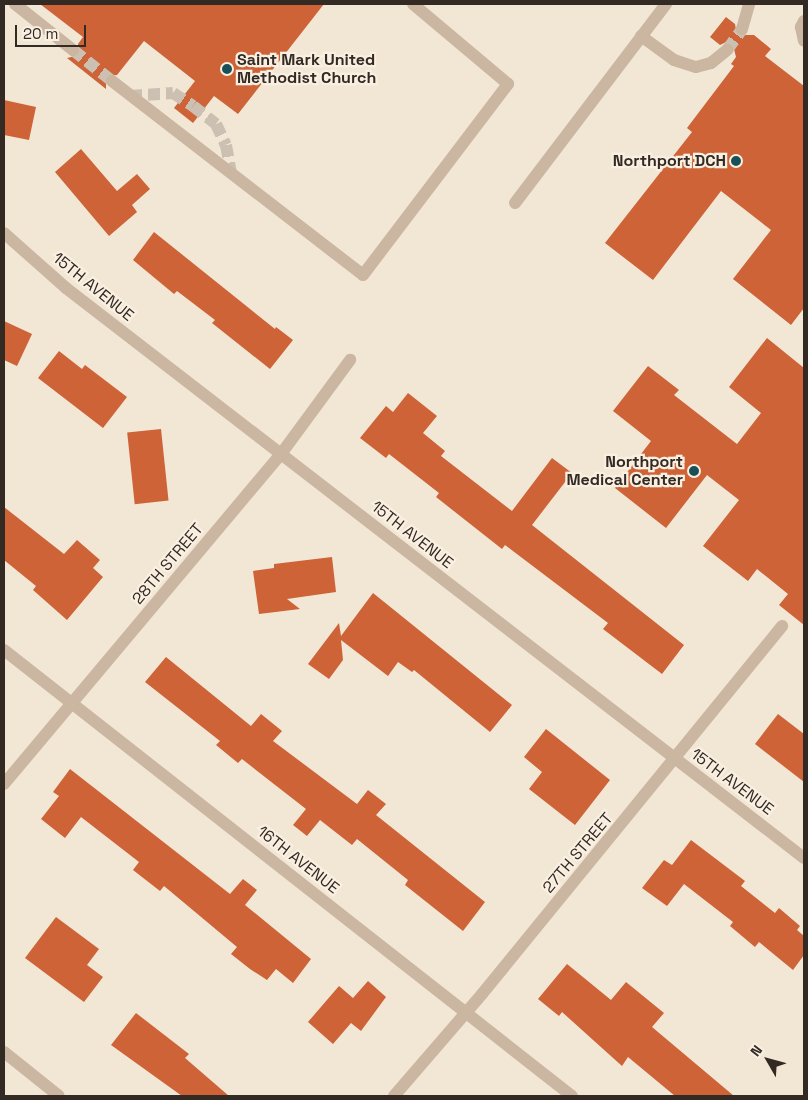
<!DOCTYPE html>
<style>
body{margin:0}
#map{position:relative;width:808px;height:1100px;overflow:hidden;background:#f2e6d5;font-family:"Space Grotesk",sans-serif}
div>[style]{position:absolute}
.building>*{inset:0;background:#ce6338;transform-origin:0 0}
.minor-tunnel>*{height:12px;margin-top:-6px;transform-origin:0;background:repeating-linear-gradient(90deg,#ccc0b2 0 12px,transparent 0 18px)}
.minor>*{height:12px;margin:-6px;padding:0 6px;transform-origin:6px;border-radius:6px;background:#cab6a1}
.dots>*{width:14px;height:14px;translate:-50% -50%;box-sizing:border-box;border:2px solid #faf0e2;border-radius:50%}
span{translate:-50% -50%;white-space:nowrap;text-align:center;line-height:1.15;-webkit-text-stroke:4.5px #faf0e2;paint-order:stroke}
.poi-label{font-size:16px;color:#342a24;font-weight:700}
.left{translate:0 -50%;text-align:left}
.right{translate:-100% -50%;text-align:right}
.street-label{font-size:16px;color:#342a24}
.frame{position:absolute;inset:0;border:5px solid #342a24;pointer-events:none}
.north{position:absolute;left:743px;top:1035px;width:50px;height:50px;-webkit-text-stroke:4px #faf0e2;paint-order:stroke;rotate:308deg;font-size:14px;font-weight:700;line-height:20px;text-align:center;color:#342a24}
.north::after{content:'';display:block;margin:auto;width:18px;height:22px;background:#342a24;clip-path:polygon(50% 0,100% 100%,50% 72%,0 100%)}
.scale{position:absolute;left:15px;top:25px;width:71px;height:22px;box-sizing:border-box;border:2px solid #342a24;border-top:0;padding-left:6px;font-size:15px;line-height:18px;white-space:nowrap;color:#342a24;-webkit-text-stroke:4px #faf0e2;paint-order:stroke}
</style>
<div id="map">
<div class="building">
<div style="clip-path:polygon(40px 4px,324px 4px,238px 114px,214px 96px,193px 123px,174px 108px,195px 81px,144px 41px,117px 75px,106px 76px,106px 89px,67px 58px,80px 55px,78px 44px,83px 37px)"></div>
<div style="clip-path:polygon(726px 17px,735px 24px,737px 35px,754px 35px,771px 49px,765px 56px,804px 86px,804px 308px,791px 325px,733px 279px,771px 230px,721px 191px,653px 280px,605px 243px,692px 132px,687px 128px,734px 66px,731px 64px,736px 57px,733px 45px,726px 42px,720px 45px,710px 37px)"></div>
<div style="clip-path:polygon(4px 100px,36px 107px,29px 140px,4px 135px)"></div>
<div style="clip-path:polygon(81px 149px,117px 191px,137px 174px,150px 189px,132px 205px,137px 212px,109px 236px,55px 172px)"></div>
<div style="clip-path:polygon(154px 232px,275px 329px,276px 327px,293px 340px,270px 369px,212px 323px,215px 320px,177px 291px,174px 294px,133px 260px)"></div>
<div style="clip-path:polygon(4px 321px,32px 334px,17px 366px,4px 360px)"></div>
<div style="clip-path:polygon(767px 338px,804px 368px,804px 625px,779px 605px,788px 594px,757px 569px,748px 581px,703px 546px,739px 500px,707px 475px,666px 528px,615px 488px,651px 441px,613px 411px,648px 366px,679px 390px,674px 395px,737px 444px,761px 413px,729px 387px)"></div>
<div style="clip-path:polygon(59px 351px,82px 369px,85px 365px,127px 397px,103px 428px,38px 378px)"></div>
<div style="clip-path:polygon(408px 393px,437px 416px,423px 433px,445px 451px,441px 456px,512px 511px,552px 458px,572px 473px,532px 525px,684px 645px,662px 674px,603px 629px,608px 623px,505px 545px,502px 549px,436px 497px,439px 493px,389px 454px,386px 458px,360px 438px,386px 406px,393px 412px)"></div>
<div style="left:161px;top:429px;width:72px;height:34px;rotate:84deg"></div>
<div style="clip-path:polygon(4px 507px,64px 554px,77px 540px,100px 560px,93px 568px,103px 577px,67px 620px,33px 590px,36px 586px,4px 560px)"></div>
<div style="clip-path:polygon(332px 557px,336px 592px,287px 599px,300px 609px,259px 614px,253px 571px,274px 568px,274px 564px)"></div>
<div style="clip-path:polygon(373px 593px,512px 705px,490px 732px,414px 670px,412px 672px,398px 662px,388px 676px,341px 640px,343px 660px,329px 679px,308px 664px,339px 623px,341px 636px)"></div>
<div style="clip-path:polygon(166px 657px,251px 726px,261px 714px,282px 731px,273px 741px,357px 804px,368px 790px,386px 804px,376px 815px,485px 902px,463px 931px,405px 885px,408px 880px,357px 839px,352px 845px,320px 820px,307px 836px,293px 825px,306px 809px,242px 759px,238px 763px,216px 745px,220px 741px,145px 682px)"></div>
<div style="clip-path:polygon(778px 714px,804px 734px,804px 782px,755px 744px)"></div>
<div style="clip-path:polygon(546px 729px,610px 780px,575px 825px,529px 789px,542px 772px,524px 757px)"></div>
<div style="clip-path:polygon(70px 769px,230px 894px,243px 879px,257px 890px,245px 905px,311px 959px,293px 983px,276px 969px,267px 980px,250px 969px,231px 954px,237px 947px,164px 886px,160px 891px,133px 870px,139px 862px,81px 817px,65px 838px,41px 819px,59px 796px,53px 792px)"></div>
<div style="clip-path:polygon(691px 840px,745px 881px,741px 886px,775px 913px,779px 908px,800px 926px,797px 930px,804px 936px,804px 955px,793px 970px,759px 942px,755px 947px,730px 926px,733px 922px,684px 884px,667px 906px,642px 888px,664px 860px,672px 865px)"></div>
<div style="clip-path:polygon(56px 917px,99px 949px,87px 965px,103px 977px,84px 1002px,25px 958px)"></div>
<div style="clip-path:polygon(567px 964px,611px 1000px,626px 982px,664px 1013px,652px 1027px,734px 1096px,675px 1096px,628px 1057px,622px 1066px,562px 1012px,559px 1016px,538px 999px)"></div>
<div style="clip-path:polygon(368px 981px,386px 997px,361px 1031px,351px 1023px,333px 1044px,308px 1022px,339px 986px,353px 998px)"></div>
<div style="clip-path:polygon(136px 1013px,189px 1054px,185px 1058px,229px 1096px,182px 1096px,111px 1045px)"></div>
</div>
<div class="minor-tunnel">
<div style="left:73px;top:50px;width:50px;rotate:38.5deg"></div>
<div style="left:727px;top:50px;width:26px;rotate:-54deg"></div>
<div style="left:130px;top:96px;width:43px;rotate:-4deg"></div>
<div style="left:173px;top:93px;width:24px;rotate:33deg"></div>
<div style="left:193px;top:106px;width:29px;rotate:38deg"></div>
<div style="left:216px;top:124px;width:23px;rotate:65deg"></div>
<div style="left:226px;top:145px;width:29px;rotate:80deg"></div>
</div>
<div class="minor">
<div style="left:15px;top:4px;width:74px;rotate:38.4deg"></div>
<div style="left:804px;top:21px;width:7px;rotate:117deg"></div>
<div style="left:801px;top:27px;width:14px;rotate:78deg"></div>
<div style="left:742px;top:29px;width:26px;rotate:-74deg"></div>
<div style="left:641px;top:36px;width:41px;rotate:36deg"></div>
<div style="left:674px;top:60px;width:23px;rotate:18deg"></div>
<div style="left:696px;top:67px;width:16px;rotate:-15deg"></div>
<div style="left:711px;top:63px;width:21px;rotate:-39deg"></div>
<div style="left:112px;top:81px;width:317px;rotate:37.7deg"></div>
<div style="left:363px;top:275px;width:240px;rotate:-52.8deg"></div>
<div style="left:508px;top:84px;width:124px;rotate:-139.9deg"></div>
<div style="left:515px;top:203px;width:250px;rotate:-52.8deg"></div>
<div style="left:4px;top:233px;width:83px;rotate:41.6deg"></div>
<div style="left:66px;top:288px;width:932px;rotate:37.68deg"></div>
<div style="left:4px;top:650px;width:722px;rotate:38.14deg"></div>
<div style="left:4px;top:784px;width:431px;rotate:-50deg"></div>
<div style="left:281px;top:454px;width:117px;rotate:-53.7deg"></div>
<div style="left:4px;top:1052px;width:70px;rotate:38.7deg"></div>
<div style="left:394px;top:1096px;width:135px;rotate:-49.2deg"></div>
<div style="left:482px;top:994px;width:475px;rotate:-50.8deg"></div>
</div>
<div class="dots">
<div style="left:227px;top:69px;background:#185058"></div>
<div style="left:736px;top:161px;background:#185058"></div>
<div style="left:694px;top:471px;background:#185058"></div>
</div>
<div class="poi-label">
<span class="left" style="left:237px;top:69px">Saint Mark United<br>Methodist Church</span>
<span class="right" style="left:726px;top:161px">Northport DCH</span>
<span class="right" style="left:683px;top:471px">Northport<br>Medical Center</span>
</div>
<div class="street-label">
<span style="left:93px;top:287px;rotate:39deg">15TH AVENUE</span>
<span style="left:412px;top:535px;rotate:38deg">15TH AVENUE</span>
<span style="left:168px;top:564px;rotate:-50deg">28TH STREET</span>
<span style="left:732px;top:782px;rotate:37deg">15TH AVENUE</span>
<span style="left:578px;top:853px;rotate:-50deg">27TH STREET</span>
<span style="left:298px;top:860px;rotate:38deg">16TH AVENUE</span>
</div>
<div class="frame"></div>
<div class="north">N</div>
<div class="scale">20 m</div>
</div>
